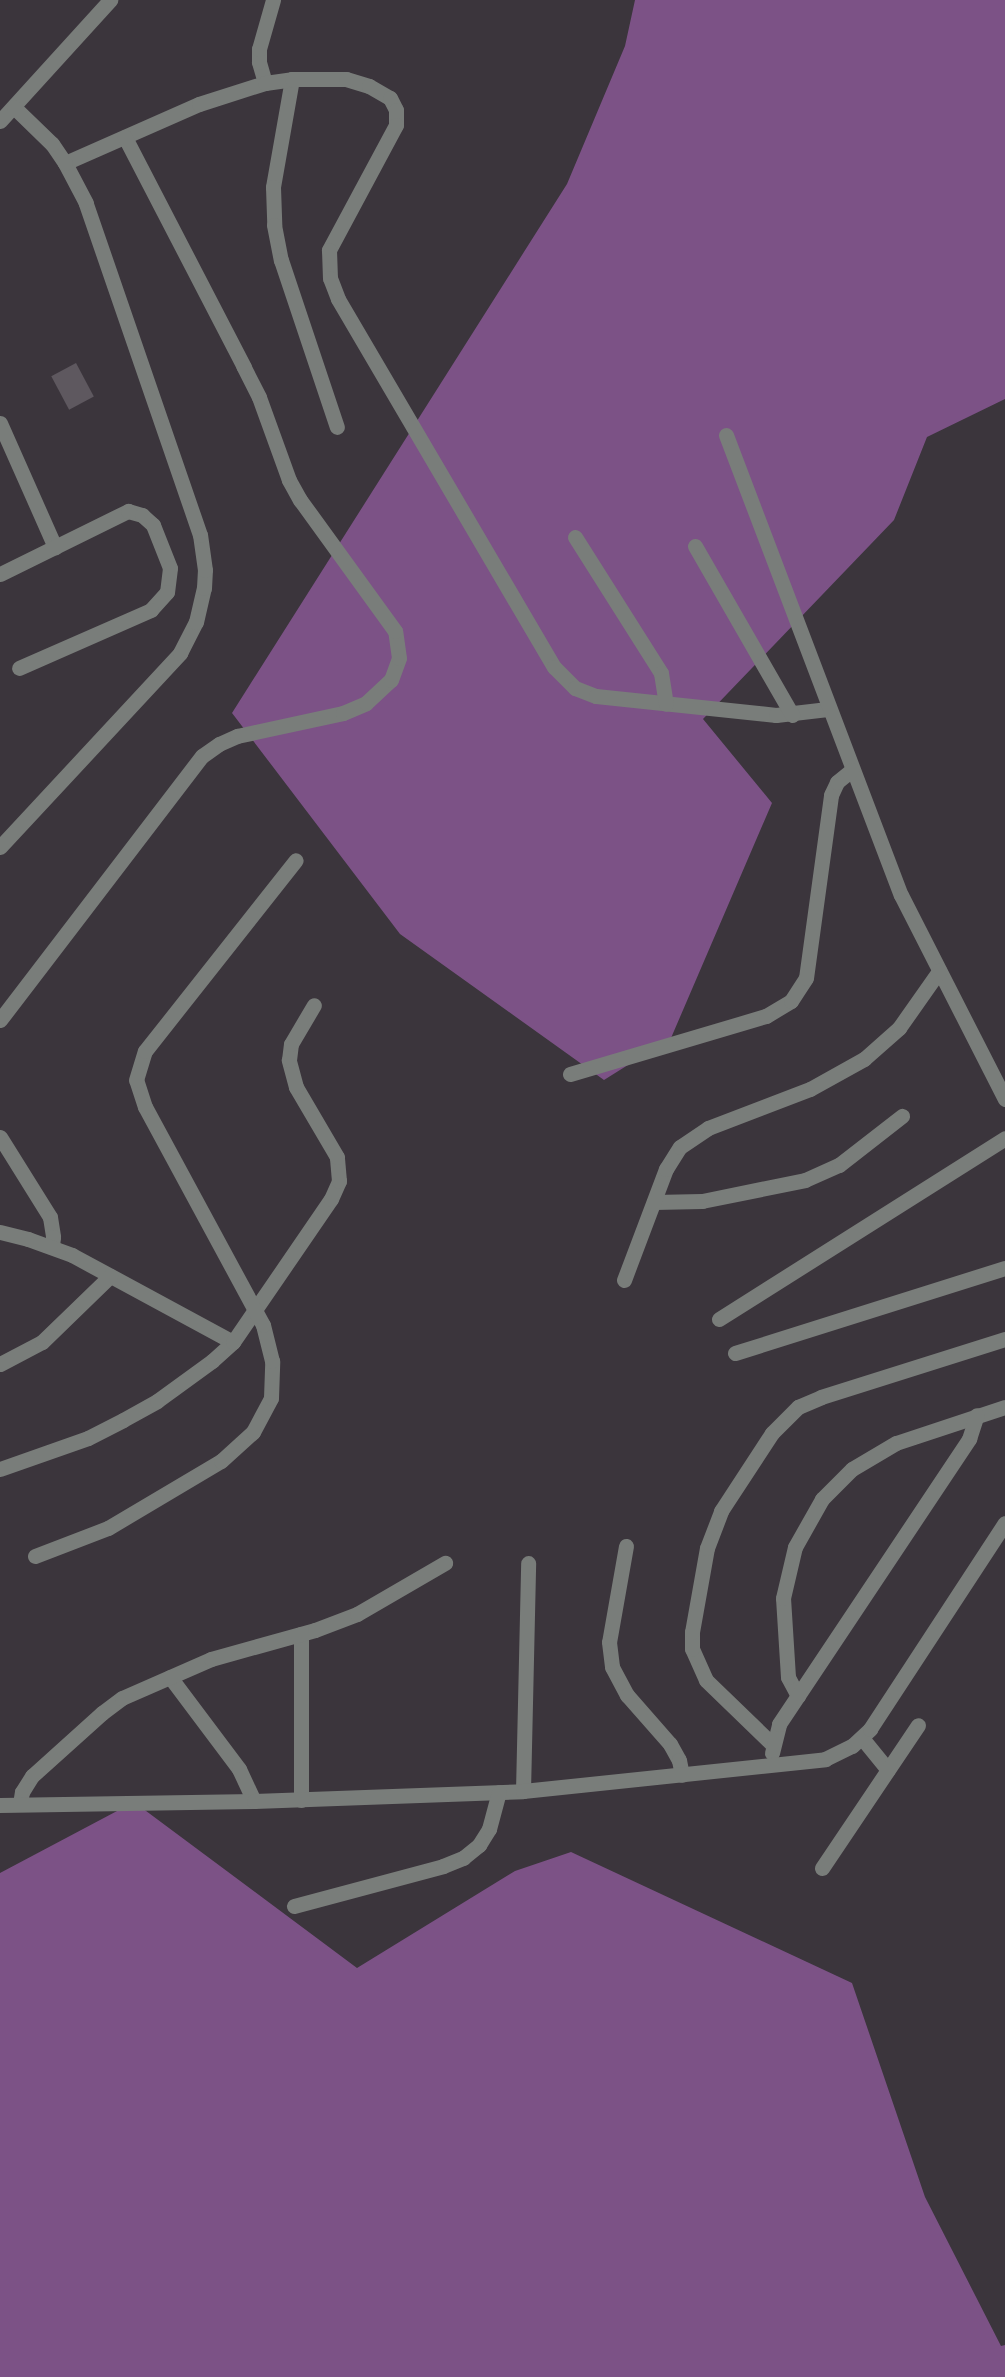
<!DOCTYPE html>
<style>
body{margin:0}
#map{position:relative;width:1005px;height:2377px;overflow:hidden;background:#3b353c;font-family:Overpass,sans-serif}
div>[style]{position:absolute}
.forest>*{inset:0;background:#7c5286}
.building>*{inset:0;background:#5e585f;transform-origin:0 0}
.minor>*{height:15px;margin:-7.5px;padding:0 7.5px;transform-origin:7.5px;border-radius:7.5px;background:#797d7a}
span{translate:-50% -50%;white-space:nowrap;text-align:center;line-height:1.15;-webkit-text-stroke:6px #312b32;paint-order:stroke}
</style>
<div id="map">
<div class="forest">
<div style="clip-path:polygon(635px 0,1005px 0,1005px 399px,927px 437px,894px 520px,703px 719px,772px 803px,671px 1038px,604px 1080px,400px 934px,232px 713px,567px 184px,625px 46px)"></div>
<div style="clip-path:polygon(134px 1802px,357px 1968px,515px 1871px,571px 1852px,852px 1983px,925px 2197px,1001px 2346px,1005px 2345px,1005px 2377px,0 2377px,0 1873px)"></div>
</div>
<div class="building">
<div style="left:76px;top:363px;width:38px;height:28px;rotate:62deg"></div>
</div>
<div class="minor">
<div style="left:292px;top:79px;width:110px;rotate:100deg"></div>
<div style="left:273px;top:187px;width:38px;rotate:88deg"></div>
<div style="left:274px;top:225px;width:36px;rotate:79deg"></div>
<div style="left:281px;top:260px;width:176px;rotate:71.5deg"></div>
<div style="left:265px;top:83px;width:22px;rotate:-106deg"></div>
<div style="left:259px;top:62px;width:13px;rotate:-90deg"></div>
<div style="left:259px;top:49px;width:51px;rotate:-74.1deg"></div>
<div style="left:0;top:121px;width:164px;rotate:-47.7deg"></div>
<div style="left:65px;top:163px;width:146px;rotate:-23.8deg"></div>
<div style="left:199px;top:104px;width:69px;rotate:-17.7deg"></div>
<div style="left:265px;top:83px;width:27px;rotate:-8deg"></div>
<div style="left:292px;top:79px;width:54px"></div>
<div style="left:346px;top:79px;width:24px;rotate:17deg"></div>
<div style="left:369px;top:86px;width:24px;rotate:30deg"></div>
<div style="left:390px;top:98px;width:13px;rotate:63deg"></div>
<div style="left:396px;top:110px;width:15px;rotate:90deg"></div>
<div style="left:396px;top:125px;width:142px;rotate:118.2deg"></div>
<div style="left:329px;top:250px;width:28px;rotate:88deg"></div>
<div style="left:330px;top:278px;width:22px;rotate:69deg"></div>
<div style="left:338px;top:299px;width:427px;rotate:59.6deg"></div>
<div style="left:554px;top:667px;width:30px;rotate:45deg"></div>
<div style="left:575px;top:688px;width:22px;rotate:21deg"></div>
<div style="left:596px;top:696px;width:181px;rotate:6deg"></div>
<div style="left:776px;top:715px;width:52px;rotate:-6.6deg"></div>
<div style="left:0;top:423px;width:136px;rotate:66.1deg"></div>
<div style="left:726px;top:435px;width:492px;rotate:69.2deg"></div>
<div style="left:901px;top:895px;width:229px;rotate:63deg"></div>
<div style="left:575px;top:537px;width:161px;rotate:57.7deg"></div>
<div style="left:661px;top:673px;width:31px;rotate:81deg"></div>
<div style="left:695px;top:546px;width:195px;rotate:60.1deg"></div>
<div style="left:0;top:574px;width:143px;rotate:-26.2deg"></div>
<div style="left:128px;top:511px;width:15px;rotate:16deg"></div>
<div style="left:142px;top:515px;width:15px;rotate:42deg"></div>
<div style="left:153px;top:525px;width:46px;rotate:68.4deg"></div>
<div style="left:170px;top:568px;width:24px;rotate:97deg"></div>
<div style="left:167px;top:592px;width:24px;rotate:132deg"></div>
<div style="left:151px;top:610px;width:144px;rotate:156.3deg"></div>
<div style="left:0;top:847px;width:265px;rotate:-47.1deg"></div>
<div style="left:180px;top:653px;width:35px;rotate:-63deg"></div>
<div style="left:196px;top:622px;width:35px;rotate:-77deg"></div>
<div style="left:204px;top:588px;width:18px;rotate:-87deg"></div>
<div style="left:205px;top:570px;width:35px;rotate:-98deg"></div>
<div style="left:200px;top:535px;width:351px;rotate:-109deg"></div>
<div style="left:86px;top:203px;width:45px;rotate:-117.7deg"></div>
<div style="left:65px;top:163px;width:23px;rotate:-124deg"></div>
<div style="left:52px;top:144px;width:53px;rotate:-135.8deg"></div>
<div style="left:0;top:1020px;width:332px;rotate:-52.6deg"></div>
<div style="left:202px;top:756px;width:21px;rotate:-35deg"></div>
<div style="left:219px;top:744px;width:20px;rotate:-24deg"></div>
<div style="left:237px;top:736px;width:108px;rotate:-12.2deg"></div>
<div style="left:343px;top:713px;width:25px;rotate:-23deg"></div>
<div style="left:366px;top:703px;width:34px;rotate:-43deg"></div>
<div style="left:391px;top:680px;width:23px;rotate:-70deg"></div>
<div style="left:399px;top:658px;width:27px;rotate:-98deg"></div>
<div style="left:395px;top:631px;width:162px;rotate:-125.9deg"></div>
<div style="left:300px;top:500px;width:23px;rotate:-119deg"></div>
<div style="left:289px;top:480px;width:88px;rotate:-109.9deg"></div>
<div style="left:259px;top:397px;width:34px;rotate:-117deg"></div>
<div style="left:244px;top:367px;width:259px;rotate:-117.4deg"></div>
<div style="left:570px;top:1074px;width:204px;rotate:-16.5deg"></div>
<div style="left:766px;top:1016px;width:29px;rotate:-31deg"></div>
<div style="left:791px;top:1001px;width:27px;rotate:-57deg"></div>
<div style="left:806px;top:978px;width:185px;rotate:-82.2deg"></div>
<div style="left:831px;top:795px;width:14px;rotate:-65deg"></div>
<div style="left:837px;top:782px;width:19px;rotate:-39deg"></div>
<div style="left:0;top:1137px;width:94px;rotate:58deg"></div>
<div style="left:50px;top:1217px;width:20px;rotate:81deg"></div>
<div style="left:53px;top:1237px;width:10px;rotate:96deg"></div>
<div style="left:654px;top:1202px;width:48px;rotate:-1.2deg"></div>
<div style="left:702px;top:1201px;width:105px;rotate:-11.5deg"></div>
<div style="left:805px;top:1180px;width:37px;rotate:-24deg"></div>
<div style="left:839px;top:1165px;width:80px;rotate:-37.9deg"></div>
<div style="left:0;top:1232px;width:29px;rotate:14deg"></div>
<div style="left:28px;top:1239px;width:47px;rotate:20deg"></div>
<div style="left:72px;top:1255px;width:183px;rotate:28.4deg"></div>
<div style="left:624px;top:1280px;width:119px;rotate:-69.3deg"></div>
<div style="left:666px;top:1169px;width:26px;rotate:-58deg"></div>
<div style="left:680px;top:1147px;width:34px;rotate:-34deg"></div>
<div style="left:708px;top:1128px;width:109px;rotate:-20.9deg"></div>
<div style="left:810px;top:1089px;width:62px;rotate:-29.1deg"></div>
<div style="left:864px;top:1059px;width:47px;rotate:-41.5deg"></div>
<div style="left:899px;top:1028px;width:70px;rotate:-54.9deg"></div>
<div style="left:719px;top:1319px;width:338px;rotate:-32.3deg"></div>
<div style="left:735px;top:1353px;width:283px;rotate:-17.5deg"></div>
<div style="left:0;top:1364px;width:47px;rotate:-27.6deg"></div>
<div style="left:42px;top:1342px;width:95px;rotate:-44.1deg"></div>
<div style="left:0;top:1469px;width:93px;rotate:-19.4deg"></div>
<div style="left:88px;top:1438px;width:39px;rotate:-27deg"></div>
<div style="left:123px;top:1420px;width:39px;rotate:-29deg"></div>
<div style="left:157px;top:1401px;width:68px;rotate:-36deg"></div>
<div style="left:212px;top:1361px;width:28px;rotate:-42deg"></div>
<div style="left:233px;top:1342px;width:173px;rotate:-55.6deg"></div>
<div style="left:331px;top:1199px;width:20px;rotate:-66deg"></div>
<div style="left:339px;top:1181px;width:24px;rotate:-95deg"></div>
<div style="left:337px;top:1157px;width:81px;rotate:-120.4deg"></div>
<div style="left:296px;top:1087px;width:28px;rotate:-105deg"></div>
<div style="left:289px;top:1060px;width:16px;rotate:-83deg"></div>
<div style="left:291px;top:1044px;width:45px;rotate:-59.5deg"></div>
<div style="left:626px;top:1546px;width:97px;rotate:100deg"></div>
<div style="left:609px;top:1642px;width:25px;rotate:83deg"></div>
<div style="left:612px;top:1667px;width:32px;rotate:62deg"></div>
<div style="left:627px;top:1695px;width:65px;rotate:48.7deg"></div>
<div style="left:670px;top:1744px;width:18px;rotate:61deg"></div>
<div style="left:679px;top:1760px;width:15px;rotate:79deg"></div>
<div style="left:35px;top:1556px;width:78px;rotate:-21deg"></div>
<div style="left:108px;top:1528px;width:131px;rotate:-30.7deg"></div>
<div style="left:221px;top:1461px;width:43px;rotate:-42.2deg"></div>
<div style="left:253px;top:1432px;width:38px;rotate:-62deg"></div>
<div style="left:271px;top:1398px;width:37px;rotate:-88deg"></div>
<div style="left:272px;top:1361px;width:37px;rotate:-104deg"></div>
<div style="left:263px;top:1325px;width:248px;rotate:-118.4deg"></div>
<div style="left:145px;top:1107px;width:28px;rotate:-108deg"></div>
<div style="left:136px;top:1080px;width:30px;rotate:-73deg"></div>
<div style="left:145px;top:1051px;width:243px;rotate:-51.7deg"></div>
<div style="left:301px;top:1634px;width:166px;rotate:90deg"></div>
<div style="left:170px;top:1677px;width:115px;rotate:53.1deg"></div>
<div style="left:239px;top:1769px;width:35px;rotate:65deg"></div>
<div style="left:798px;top:1696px;width:21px;rotate:-118deg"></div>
<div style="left:788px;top:1677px;width:79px;rotate:-93.6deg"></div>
<div style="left:783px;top:1598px;width:52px;rotate:-76.8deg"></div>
<div style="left:795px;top:1547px;width:55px;rotate:-60.6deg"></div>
<div style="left:822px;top:1499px;width:42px;rotate:-45deg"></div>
<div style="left:852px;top:1469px;width:51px;rotate:-30.6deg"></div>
<div style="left:896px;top:1443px;width:115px;rotate:-18.3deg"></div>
<div style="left:862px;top:1738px;width:41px;rotate:50.9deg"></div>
<div style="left:773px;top:1745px;width:93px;rotate:-135.9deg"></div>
<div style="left:706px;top:1680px;width:34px;rotate:-114deg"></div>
<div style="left:692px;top:1649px;width:17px;rotate:-90deg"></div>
<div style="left:692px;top:1632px;width:85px;rotate:-79.9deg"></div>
<div style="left:707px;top:1548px;width:40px;rotate:-69deg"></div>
<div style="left:721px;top:1511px;width:93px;rotate:-56.8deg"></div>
<div style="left:772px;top:1433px;width:37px;rotate:-45deg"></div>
<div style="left:798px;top:1407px;width:25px;rotate:-23deg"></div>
<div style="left:821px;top:1397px;width:193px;rotate:-17.5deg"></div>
<div style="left:772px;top:1753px;width:30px;rotate:-76deg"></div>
<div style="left:779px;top:1724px;width:343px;rotate:-56.3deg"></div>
<div style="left:969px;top:1439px;width:25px;rotate:-72deg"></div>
<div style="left:523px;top:1791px;width:228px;rotate:-88.7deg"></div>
<div style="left:20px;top:1804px;width:12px;rotate:-81deg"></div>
<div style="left:22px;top:1792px;width:19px;rotate:-58deg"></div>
<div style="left:32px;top:1776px;width:94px;rotate:-42deg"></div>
<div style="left:102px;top:1713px;width:25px;rotate:-37deg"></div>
<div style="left:122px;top:1698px;width:97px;rotate:-23.7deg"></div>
<div style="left:211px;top:1659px;width:108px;rotate:-15.6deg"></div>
<div style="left:315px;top:1630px;width:45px;rotate:-20.9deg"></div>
<div style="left:357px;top:1614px;width:102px;rotate:-30.1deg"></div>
<div style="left:0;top:1805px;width:254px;rotate:-0.9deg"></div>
<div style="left:254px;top:1801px;width:269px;rotate:-2.1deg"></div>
<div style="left:523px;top:1791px;width:304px;rotate:-6deg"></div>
<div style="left:825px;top:1759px;width:30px;rotate:-26deg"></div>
<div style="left:852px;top:1746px;width:25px;rotate:-43deg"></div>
<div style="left:870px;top:1729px;width:246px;rotate:-56.8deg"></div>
<div style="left:822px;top:1868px;width:172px;rotate:-56.1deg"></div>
<div style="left:294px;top:1906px;width:154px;rotate:-15deg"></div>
<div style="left:443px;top:1866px;width:22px;rotate:-22deg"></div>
<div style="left:463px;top:1858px;width:21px;rotate:-39deg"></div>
<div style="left:479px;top:1845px;width:19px;rotate:-58deg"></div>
<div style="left:489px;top:1829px;width:38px;rotate:-75deg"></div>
</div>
</div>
